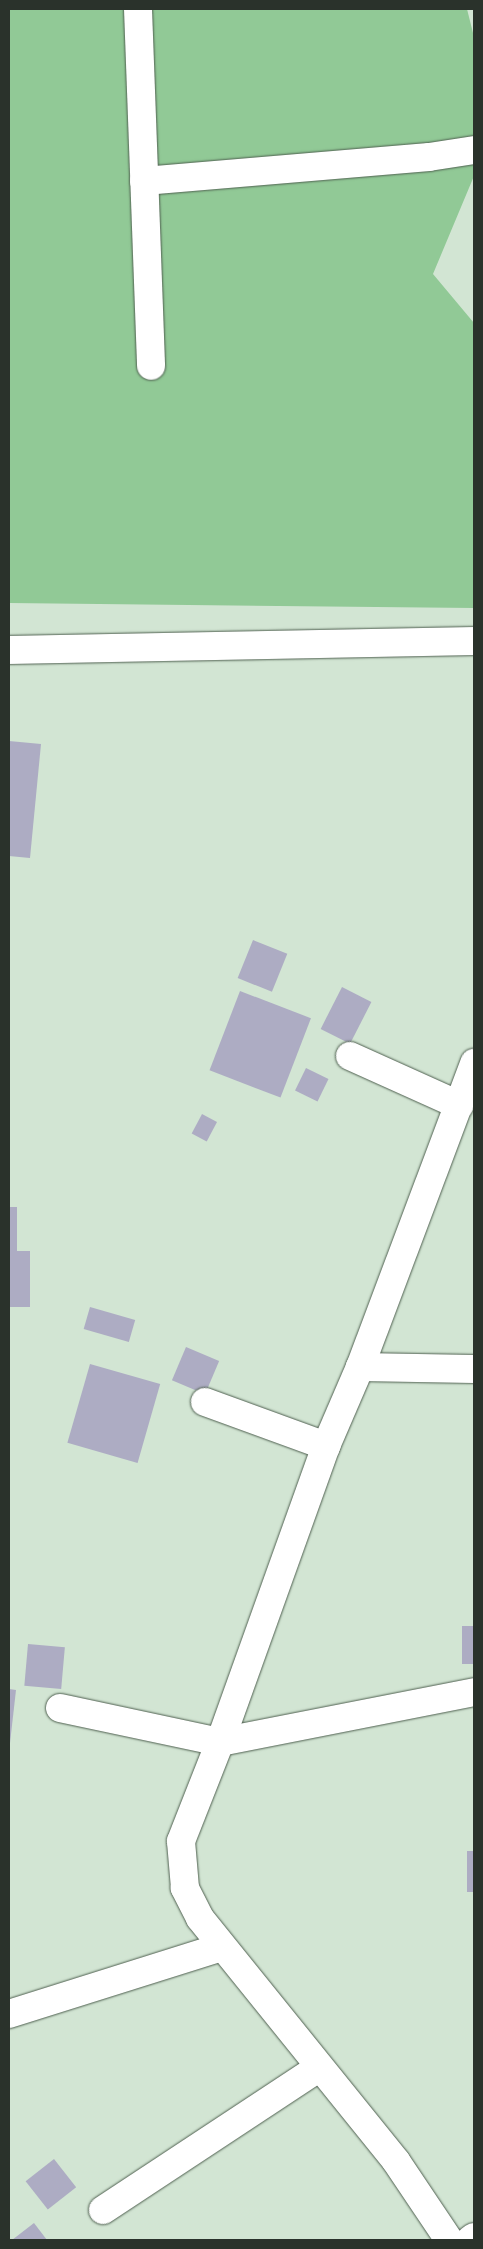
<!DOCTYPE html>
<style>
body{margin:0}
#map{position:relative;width:483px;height:2249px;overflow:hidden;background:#d2e5d3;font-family:Figtree,sans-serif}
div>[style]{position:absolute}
.green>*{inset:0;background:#91c996}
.building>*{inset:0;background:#adacc3;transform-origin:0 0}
.roads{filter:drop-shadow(0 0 1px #4f6050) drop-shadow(0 0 1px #4f6050)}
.street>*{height:28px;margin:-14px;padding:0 14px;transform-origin:14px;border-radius:14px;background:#fff}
.secondary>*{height:28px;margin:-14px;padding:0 14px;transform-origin:14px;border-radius:14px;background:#fff}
span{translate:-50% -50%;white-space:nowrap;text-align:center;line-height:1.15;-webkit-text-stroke:4.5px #d2e5d3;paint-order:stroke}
.frame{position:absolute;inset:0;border:10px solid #2a322b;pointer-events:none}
</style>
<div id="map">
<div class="green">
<div style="clip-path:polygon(9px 9px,467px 9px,474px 37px,474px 176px,433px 274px,474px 323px,474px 608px,9px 603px)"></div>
</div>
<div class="building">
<div style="clip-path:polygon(9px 741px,41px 744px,30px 858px,9px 856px)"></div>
<div style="left:253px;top:940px;width:37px;height:41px;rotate:22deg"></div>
<div style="left:342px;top:987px;width:33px;height:47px;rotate:27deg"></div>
<div style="left:240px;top:991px;width:76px;height:85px;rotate:21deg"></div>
<div style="left:306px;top:1068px;width:25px;height:25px;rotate:26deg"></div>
<div style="left:202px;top:1114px;width:17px;height:22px;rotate:28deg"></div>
<div style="clip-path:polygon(9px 1207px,17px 1207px,17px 1251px,30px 1251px,30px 1307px,9px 1307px)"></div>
<div style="left:90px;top:1307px;width:47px;height:23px;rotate:16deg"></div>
<div style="left:186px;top:1347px;width:36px;height:36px;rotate:23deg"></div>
<div style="left:90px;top:1364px;width:73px;height:82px;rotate:16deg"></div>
<div style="left:462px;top:1626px;width:12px;height:38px"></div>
<div style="left:28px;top:1644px;width:37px;height:42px;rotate:5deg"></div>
<div style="clip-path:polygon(9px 1689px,16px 1690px,10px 1743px,9px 1743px)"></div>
<div style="left:467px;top:1851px;width:7px;height:41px"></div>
<div style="left:54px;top:2159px;width:36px;height:36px;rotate:52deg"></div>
<div style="clip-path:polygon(34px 2223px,47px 2240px,12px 2240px)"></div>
</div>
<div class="roads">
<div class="street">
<div style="left:138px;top:9px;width:357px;rotate:87.9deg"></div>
<div style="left:144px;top:181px;width:286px;rotate:-4.8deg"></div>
<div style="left:429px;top:157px;width:46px;rotate:-8.8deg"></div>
<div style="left:9px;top:650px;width:465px;rotate:-1.1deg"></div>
<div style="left:350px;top:1056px;width:120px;rotate:24.2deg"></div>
<div style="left:360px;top:1367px;width:114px;rotate:1deg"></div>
<div style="left:205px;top:1402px;width:129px;rotate:20deg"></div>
<div style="left:60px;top:1708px;width:164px;rotate:12deg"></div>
<div style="left:220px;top:1742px;width:259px;rotate:-11.1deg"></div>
<div style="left:9px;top:2014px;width:222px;rotate:-17.5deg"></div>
<div style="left:103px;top:2210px;width:258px;rotate:-33.4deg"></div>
<div style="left:449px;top:2240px;width:95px;rotate:-123.9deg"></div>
<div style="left:396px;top:2161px;width:312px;rotate:-128.9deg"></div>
<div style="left:200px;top:1918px;width:34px;rotate:-117deg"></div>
<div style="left:185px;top:1888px;width:47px;rotate:-94.9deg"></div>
<div style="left:181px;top:1841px;width:106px;rotate:-68.5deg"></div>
<div style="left:220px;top:1742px;width:314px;rotate:-70.3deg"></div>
<div style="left:326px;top:1446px;width:86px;rotate:-66.7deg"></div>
<div style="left:360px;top:1367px;width:325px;rotate:-69.4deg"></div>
</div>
<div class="secondary">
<div style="left:470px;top:2240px;width:5px;rotate:-37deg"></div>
</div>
</div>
<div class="frame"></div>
</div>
